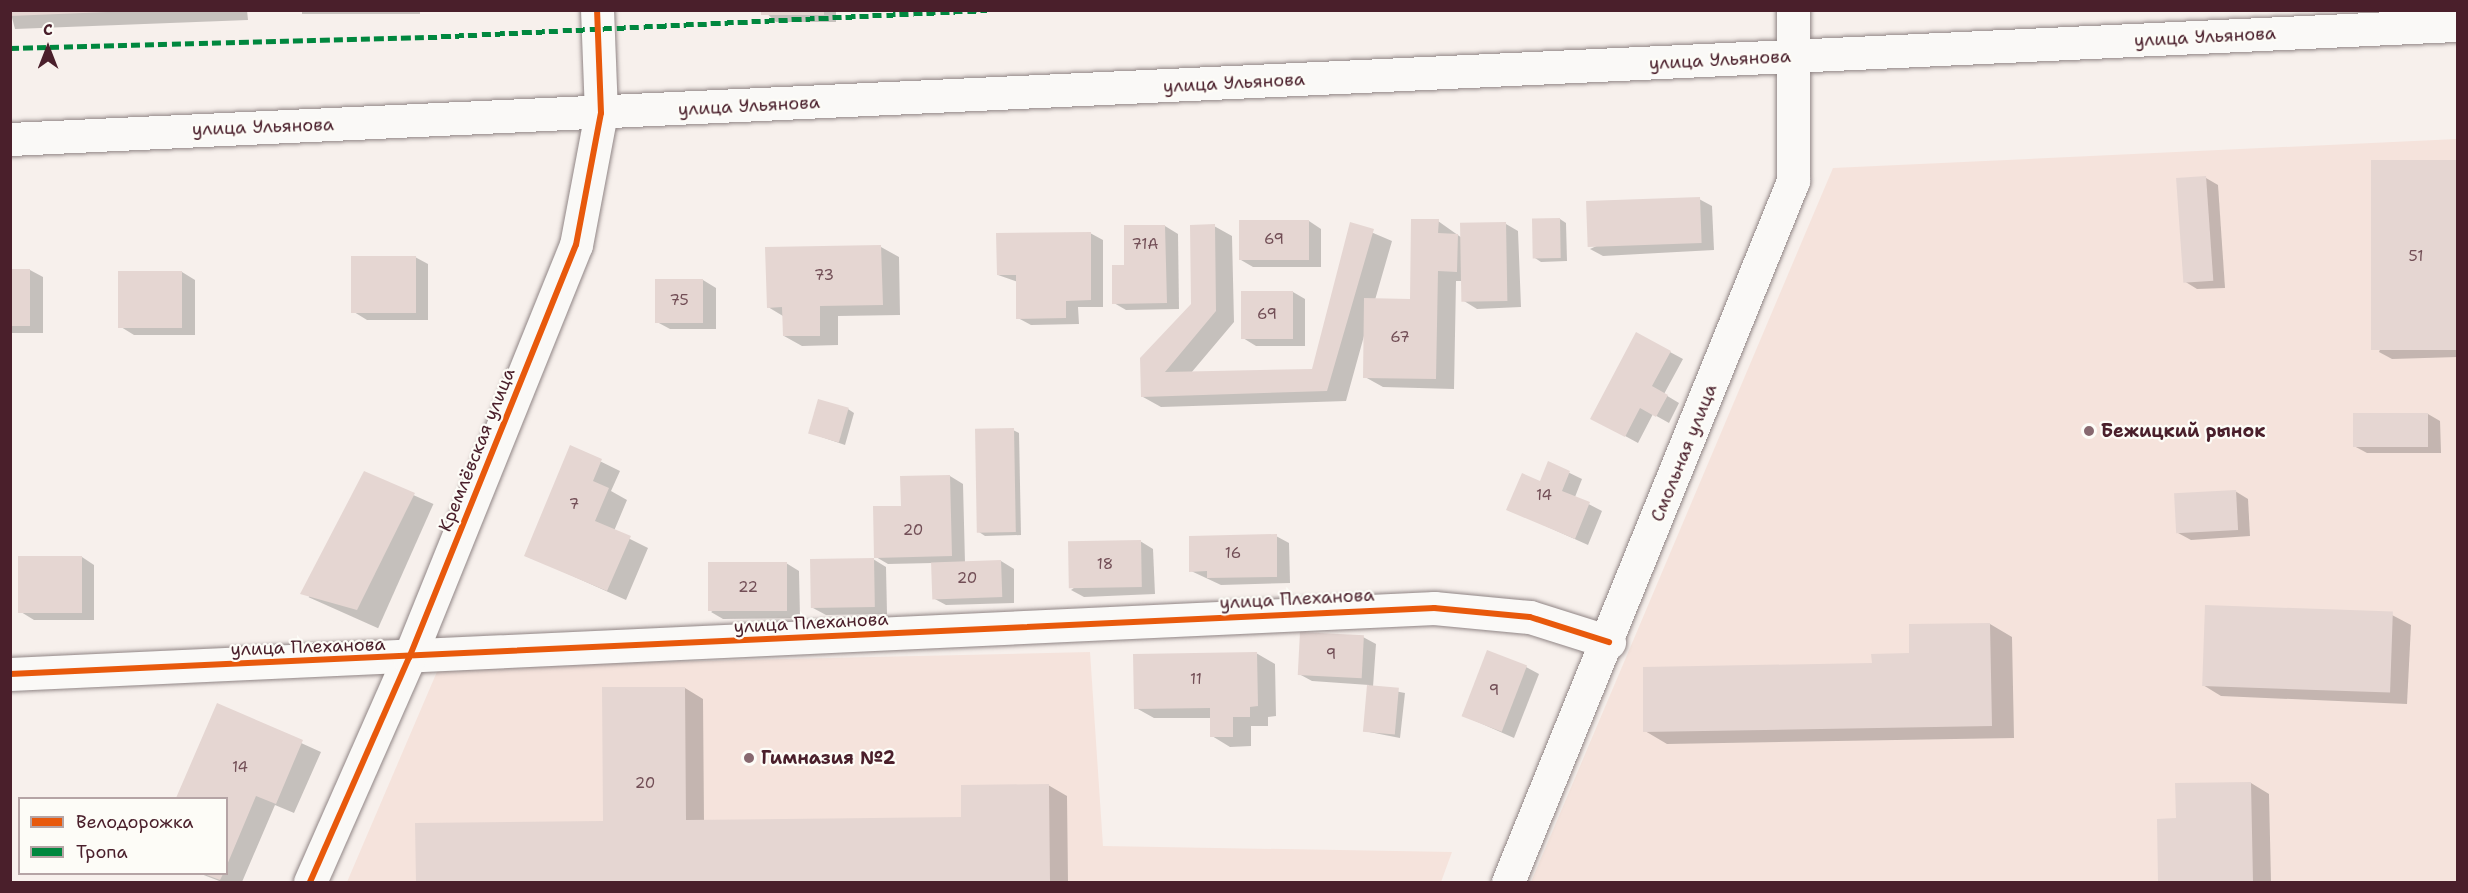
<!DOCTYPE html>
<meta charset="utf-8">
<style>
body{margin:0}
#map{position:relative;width:2468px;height:893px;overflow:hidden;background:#f7f0ec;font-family:"Shantell Sans",sans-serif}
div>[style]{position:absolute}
.built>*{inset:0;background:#f5e3dc}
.shadow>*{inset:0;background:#0003;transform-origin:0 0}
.building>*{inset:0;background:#e5d6d2;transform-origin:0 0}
.roads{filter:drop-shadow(0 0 2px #908585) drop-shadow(0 0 2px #908585)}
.minor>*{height:33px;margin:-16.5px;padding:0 16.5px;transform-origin:16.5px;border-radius:16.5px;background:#faf9f7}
.major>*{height:33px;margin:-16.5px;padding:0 16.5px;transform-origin:16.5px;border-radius:16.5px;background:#faf9f7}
.quiet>*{height:4.5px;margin-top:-2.25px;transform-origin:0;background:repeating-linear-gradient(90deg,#00873e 0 9px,transparent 0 13.5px)}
.cycleway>*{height:6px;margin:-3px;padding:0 3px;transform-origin:3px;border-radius:3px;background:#e8590c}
.dots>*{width:16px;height:16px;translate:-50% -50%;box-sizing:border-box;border:3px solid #fdfcf7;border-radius:50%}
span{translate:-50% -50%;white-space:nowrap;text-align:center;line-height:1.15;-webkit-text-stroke:4.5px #fdfcf7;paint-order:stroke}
.number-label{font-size:15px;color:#724e56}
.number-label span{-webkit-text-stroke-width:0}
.street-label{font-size:18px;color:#4a1f2b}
.poi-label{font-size:18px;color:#4a1f2b;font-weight:700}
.left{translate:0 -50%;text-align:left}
.frame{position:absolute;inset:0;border:12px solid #4a1f2b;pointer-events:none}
.legend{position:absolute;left:18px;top:797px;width:210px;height:78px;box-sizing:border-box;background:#fdfcf7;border:2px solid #b5a4a5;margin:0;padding:8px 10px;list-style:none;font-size:18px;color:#4a1f2b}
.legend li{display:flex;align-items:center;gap:12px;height:30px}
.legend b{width:30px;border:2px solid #b5a4a5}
.north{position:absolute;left:18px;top:18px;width:60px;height:60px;-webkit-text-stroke:4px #fdfcf7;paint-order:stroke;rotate:0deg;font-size:16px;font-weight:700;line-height:24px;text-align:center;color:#4a1f2b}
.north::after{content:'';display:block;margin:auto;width:21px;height:27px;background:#4a1f2b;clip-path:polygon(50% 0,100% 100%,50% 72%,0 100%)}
</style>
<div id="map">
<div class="built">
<div style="clip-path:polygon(2457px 139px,2457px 882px,1531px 882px,1833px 168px)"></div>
<div style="clip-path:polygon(1090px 652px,1103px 846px,1452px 852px,1441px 882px,347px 882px,439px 667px)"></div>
</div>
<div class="shadow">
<div style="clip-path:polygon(10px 10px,247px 10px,248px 20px,15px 29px)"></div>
<div style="left:302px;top:10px;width:118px;height:4px"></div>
<div style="clip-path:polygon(763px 10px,836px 10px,836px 22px,776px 22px)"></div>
<div style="clip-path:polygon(2458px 162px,2458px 357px,2392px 359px,2379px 352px)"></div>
<div style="clip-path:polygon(2206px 178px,2218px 185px,2225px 288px,2197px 289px,2184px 281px)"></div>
<div style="clip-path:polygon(1699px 199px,1712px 206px,1714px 250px,1603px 256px,1590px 249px)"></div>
<div style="clip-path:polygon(1560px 219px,1566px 223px,1567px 261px,1541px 262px,1535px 258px)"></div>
<div style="clip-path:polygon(1309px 221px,1321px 229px,1321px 267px,1253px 267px,1241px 260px)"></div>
<div style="clip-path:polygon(1438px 221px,1462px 238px,1506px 224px,1518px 231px,1521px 307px,1477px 309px,1464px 301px,1464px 281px,1456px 281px,1454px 389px,1383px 387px,1365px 377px,1364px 336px,1346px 401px,1161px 407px,1143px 397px,1193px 304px,1214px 226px,1232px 236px,1234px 322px,1191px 373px,1313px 370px,1352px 224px,1392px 241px,1375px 300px,1411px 300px)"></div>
<div style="clip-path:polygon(1165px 226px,1178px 234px,1179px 309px,1126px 310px,1114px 303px,1125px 266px)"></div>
<div style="clip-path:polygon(1090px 233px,1103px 240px,1103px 307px,1078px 307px,1079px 324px,1031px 325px,1018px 318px,1018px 282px,998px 275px)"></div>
<div style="clip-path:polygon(881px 247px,899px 257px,900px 315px,838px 316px,838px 345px,802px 346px,784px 336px,783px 316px,768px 307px)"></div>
<div style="clip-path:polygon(415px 257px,428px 264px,428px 320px,367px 320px,354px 312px)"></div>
<div style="clip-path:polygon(10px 270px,30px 270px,43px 277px,43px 333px,10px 333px)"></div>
<div style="clip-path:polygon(182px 272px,195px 280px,195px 335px,134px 335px,121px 327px)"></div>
<div style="clip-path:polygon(703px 280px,716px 288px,716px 329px,670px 329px,657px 322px)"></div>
<div style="clip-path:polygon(1293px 292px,1305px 299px,1305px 346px,1256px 346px,1243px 338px)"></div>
<div style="clip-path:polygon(1670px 352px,1683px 359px,1664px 394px,1679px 403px,1669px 423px,1653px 414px,1638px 443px,1605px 425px)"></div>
<div style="clip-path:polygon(848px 409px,854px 413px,845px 445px,810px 433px)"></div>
<div style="clip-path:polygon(2428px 414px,2440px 421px,2441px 453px,2367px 453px,2354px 446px)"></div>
<div style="clip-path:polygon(1013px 430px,1019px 433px,1021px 535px,985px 536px,979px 532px)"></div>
<div style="clip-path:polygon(571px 447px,620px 471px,611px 491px,627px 500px,614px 531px,648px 548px,626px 600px,526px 555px)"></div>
<div style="clip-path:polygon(1549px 463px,1582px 479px,1575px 497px,1602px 511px,1588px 545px,1508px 509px,1540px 483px)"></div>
<div style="left:364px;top:473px;width:76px;height:136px;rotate:24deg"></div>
<div style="clip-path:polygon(950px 476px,963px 484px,965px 562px,1001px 561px,1014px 569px,1014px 603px,946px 605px,933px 598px,933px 563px,888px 564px,876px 557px,902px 507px)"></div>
<div style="clip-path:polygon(2235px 491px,2248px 499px,2250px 536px,2191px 540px,2178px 533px)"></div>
<div style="clip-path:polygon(1276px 536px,1289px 543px,1290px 583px,1221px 585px,1191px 571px)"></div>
<div style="clip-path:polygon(1140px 541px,1153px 549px,1155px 594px,1084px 597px,1071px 590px)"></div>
<div style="clip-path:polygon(82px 557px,94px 565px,94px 620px,34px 620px,21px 612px)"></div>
<div style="clip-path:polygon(873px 559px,886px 567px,887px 614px,826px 615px,813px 608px)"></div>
<div style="clip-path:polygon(786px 563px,799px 571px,800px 618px,723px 619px,711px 612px)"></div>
<div style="clip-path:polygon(2392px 615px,2411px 625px,2407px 704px,2221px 696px,2203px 685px)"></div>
<div style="clip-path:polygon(1990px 624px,2012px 637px,2014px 738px,1667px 744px,1645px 731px,1910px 654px)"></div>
<div style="clip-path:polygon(1363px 637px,1376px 644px,1373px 687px,1405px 693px,1400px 738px,1364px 731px,1369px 685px,1312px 681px,1299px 674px)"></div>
<div style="clip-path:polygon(1256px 653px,1275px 664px,1276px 716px,1268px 717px,1268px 726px,1251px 726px,1251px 746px,1230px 747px,1212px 736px,1211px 718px,1154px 718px,1136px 708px)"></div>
<div style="clip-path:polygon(1526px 667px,1539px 674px,1514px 738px,1462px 715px)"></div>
<div style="clip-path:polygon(685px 688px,703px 699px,704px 821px,963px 818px,1048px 785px,1067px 796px,1068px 882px,417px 882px,416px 824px,605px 822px)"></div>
<div style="clip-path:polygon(217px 705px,321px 752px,294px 813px,275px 805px,242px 882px,222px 882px,201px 874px,226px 874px,226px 798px,177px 798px)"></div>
<div style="clip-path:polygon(2251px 783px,2269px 794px,2271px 882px,2160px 882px,2159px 820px,2178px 820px)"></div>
</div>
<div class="building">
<div style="clip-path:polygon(10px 10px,107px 10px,107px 12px,10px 16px)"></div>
<div style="left:761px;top:10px;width:63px;height:5px"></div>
<div style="left:2458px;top:160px;width:190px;height:87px;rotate:90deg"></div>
<div style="left:2206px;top:176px;width:105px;height:30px;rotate:86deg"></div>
<div style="left:1700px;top:197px;width:46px;height:114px;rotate:88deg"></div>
<div style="left:1560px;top:218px;width:40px;height:28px;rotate:89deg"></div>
<div style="clip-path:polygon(1411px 219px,1439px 219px,1438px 233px,1458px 234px,1457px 272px,1438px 271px,1436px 379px,1363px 378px,1364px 298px,1410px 299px)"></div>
<div style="left:1239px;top:220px;width:70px;height:40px"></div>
<div style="clip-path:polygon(1350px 222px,1374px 229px,1327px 391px,1141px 397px,1140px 358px,1191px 304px,1190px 225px,1215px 224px,1216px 311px,1165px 372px,1312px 369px)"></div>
<div style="left:1506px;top:222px;width:79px;height:46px;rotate:89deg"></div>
<div style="clip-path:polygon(1124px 225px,1165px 225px,1167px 303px,1112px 304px,1112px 265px,1124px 265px)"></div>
<div style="clip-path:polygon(1091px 232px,1091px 300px,1066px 301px,1066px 318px,1016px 319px,1016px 275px,997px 275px,996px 233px)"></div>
<div style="clip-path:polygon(881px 245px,883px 305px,820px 306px,820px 336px,783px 336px,782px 307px,767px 308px,765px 247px)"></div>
<div style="left:351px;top:256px;width:65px;height:57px"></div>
<div style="left:10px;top:269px;width:20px;height:57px"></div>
<div style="left:118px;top:271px;width:64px;height:57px"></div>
<div style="left:655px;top:279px;width:48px;height:44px"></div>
<div style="left:1241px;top:291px;width:52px;height:48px"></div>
<div style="clip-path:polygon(1636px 332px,1671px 351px,1652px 386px,1668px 395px,1656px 417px,1640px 408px,1625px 437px,1590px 419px)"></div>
<div style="left:818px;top:399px;width:32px;height:36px;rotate:16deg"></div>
<div style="left:2353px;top:413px;width:75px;height:34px"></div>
<div style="left:1014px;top:428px;width:104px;height:39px;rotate:89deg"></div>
<div style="clip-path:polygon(570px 445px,602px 459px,593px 481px,609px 488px,595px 521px,631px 536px,607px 591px,524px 556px)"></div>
<div style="clip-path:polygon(1548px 461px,1570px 471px,1562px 491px,1590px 502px,1575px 539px,1506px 510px,1522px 473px,1540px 481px)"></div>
<div style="clip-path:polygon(364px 471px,415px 493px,357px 610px,300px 594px)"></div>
<div style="clip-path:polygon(950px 475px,952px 556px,874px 558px,873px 506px,901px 506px,900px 476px)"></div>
<div style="left:2236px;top:490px;width:40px;height:62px;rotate:87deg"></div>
<div style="clip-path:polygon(1277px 534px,1277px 577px,1207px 578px,1207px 571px,1189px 572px,1189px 536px)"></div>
<div style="left:1141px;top:540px;width:47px;height:73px;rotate:89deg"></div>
<div style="left:18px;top:556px;width:64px;height:57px"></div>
<div style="left:874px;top:558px;width:49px;height:64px;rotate:89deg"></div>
<div style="left:1001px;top:560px;width:37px;height:70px;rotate:88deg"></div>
<div style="left:787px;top:562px;width:49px;height:79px;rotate:90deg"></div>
<div style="left:2205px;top:605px;width:188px;height:81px;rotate:2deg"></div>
<div style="clip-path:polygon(1990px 623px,1992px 726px,1643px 732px,1643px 667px,1872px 663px,1871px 654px,1909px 653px,1909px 624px)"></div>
<div style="left:1300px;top:632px;width:64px;height:43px;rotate:3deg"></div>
<div style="left:1487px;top:650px;width:43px;height:71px;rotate:21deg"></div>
<div style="clip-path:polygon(1257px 652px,1258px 706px,1250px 707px,1250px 717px,1233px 717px,1233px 737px,1210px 737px,1210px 708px,1134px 709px,1133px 654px)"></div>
<div style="left:1367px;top:685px;width:32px;height:47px;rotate:5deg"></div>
<div style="clip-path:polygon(602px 687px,685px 687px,686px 820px,961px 817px,961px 785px,1049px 784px,1050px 882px,416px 882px,415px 823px,603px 821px)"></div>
<div style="clip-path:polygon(217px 703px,303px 740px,276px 804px,256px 796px,227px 865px,226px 798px,176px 798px)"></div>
<div style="clip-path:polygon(2251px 782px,2253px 882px,2158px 882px,2157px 819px,2176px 818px,2175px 783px)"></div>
<div style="clip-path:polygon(204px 874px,223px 874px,220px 880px)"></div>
</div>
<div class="roads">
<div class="minor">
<div style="left:10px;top:674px;width:1426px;rotate:-2.65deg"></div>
<div style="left:1434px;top:608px;width:96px;rotate:5.4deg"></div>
<div style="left:1530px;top:617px;width:83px;rotate:17.6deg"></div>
<div style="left:310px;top:882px;width:245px;rotate:-66.2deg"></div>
<div style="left:409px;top:658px;width:445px;rotate:-68deg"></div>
<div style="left:576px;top:245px;width:134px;rotate:-79.3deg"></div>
<div style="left:601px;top:113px;width:103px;rotate:-92.2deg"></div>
<div style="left:1508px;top:882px;width:757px;rotate:-67.88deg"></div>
<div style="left:1793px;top:181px;width:171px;rotate:-90deg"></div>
</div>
<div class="major">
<div style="left:10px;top:139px;width:2451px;rotate:-2.67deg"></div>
</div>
</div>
<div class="quiet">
<div style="left:10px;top:48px;width:418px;rotate:-1.5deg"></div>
<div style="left:428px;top:37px;width:560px;rotate:-2.77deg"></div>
</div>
<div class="cycleway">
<div style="left:10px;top:674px;width:1426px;rotate:-2.65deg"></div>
<div style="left:1434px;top:608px;width:96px;rotate:5.4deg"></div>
<div style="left:1530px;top:617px;width:83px;rotate:17.6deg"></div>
<div style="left:310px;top:882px;width:245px;rotate:-66.2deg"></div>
<div style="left:409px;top:658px;width:445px;rotate:-68deg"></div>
<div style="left:576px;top:245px;width:134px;rotate:-79.3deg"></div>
<div style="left:601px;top:113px;width:103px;rotate:-92.2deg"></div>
</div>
<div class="dots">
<div style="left:2089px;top:431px;background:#87686f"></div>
<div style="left:749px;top:758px;background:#87686f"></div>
</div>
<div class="number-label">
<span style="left:1274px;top:240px">69</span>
<span style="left:1145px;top:245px">71А</span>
<span style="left:2416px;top:257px">51</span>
<span style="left:824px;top:276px">73</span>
<span style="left:679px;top:301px">75</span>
<span style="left:1267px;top:315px">69</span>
<span style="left:1400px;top:338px">67</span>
<span style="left:1544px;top:496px">14</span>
<span style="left:574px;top:505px">7</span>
<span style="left:913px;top:531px">20</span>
<span style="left:1233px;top:554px">16</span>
<span style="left:1105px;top:565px">18</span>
<span style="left:967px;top:579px">20</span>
<span style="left:748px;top:588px">22</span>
<span style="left:1331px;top:655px">9</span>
<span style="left:1196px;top:680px">11</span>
<span style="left:1494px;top:691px">9</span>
<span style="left:240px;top:768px">14</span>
<span style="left:645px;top:784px">20</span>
</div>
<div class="street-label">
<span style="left:2205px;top:37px;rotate:-3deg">улица Ульянова</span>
<span style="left:1720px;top:60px;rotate:-3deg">улица Ульянова</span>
<span style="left:1234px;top:83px;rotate:-3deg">улица Ульянова</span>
<span style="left:749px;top:106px;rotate:-3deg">улица Ульянова</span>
<span style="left:263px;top:127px;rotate:-2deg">улица Ульянова</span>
<span style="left:477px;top:450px;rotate:-68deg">Кремлёвская улица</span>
<span style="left:1684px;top:453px;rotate:-68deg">Смольная улица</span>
<span style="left:1297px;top:599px;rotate:-3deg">улица Плеханова</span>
<span style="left:811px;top:623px;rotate:-3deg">улица Плеханова</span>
<span style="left:308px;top:647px;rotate:-2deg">улица Плеханова</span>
</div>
<div class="poi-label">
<span class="left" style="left:2101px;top:431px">Бежицкий рынок</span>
<span class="left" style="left:761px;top:758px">Гимназия №2</span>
</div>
<div class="frame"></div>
<ul class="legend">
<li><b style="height:8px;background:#e8590c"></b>Велодорожка</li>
<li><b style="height:8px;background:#00873e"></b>Тропа</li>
</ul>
<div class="north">С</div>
</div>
